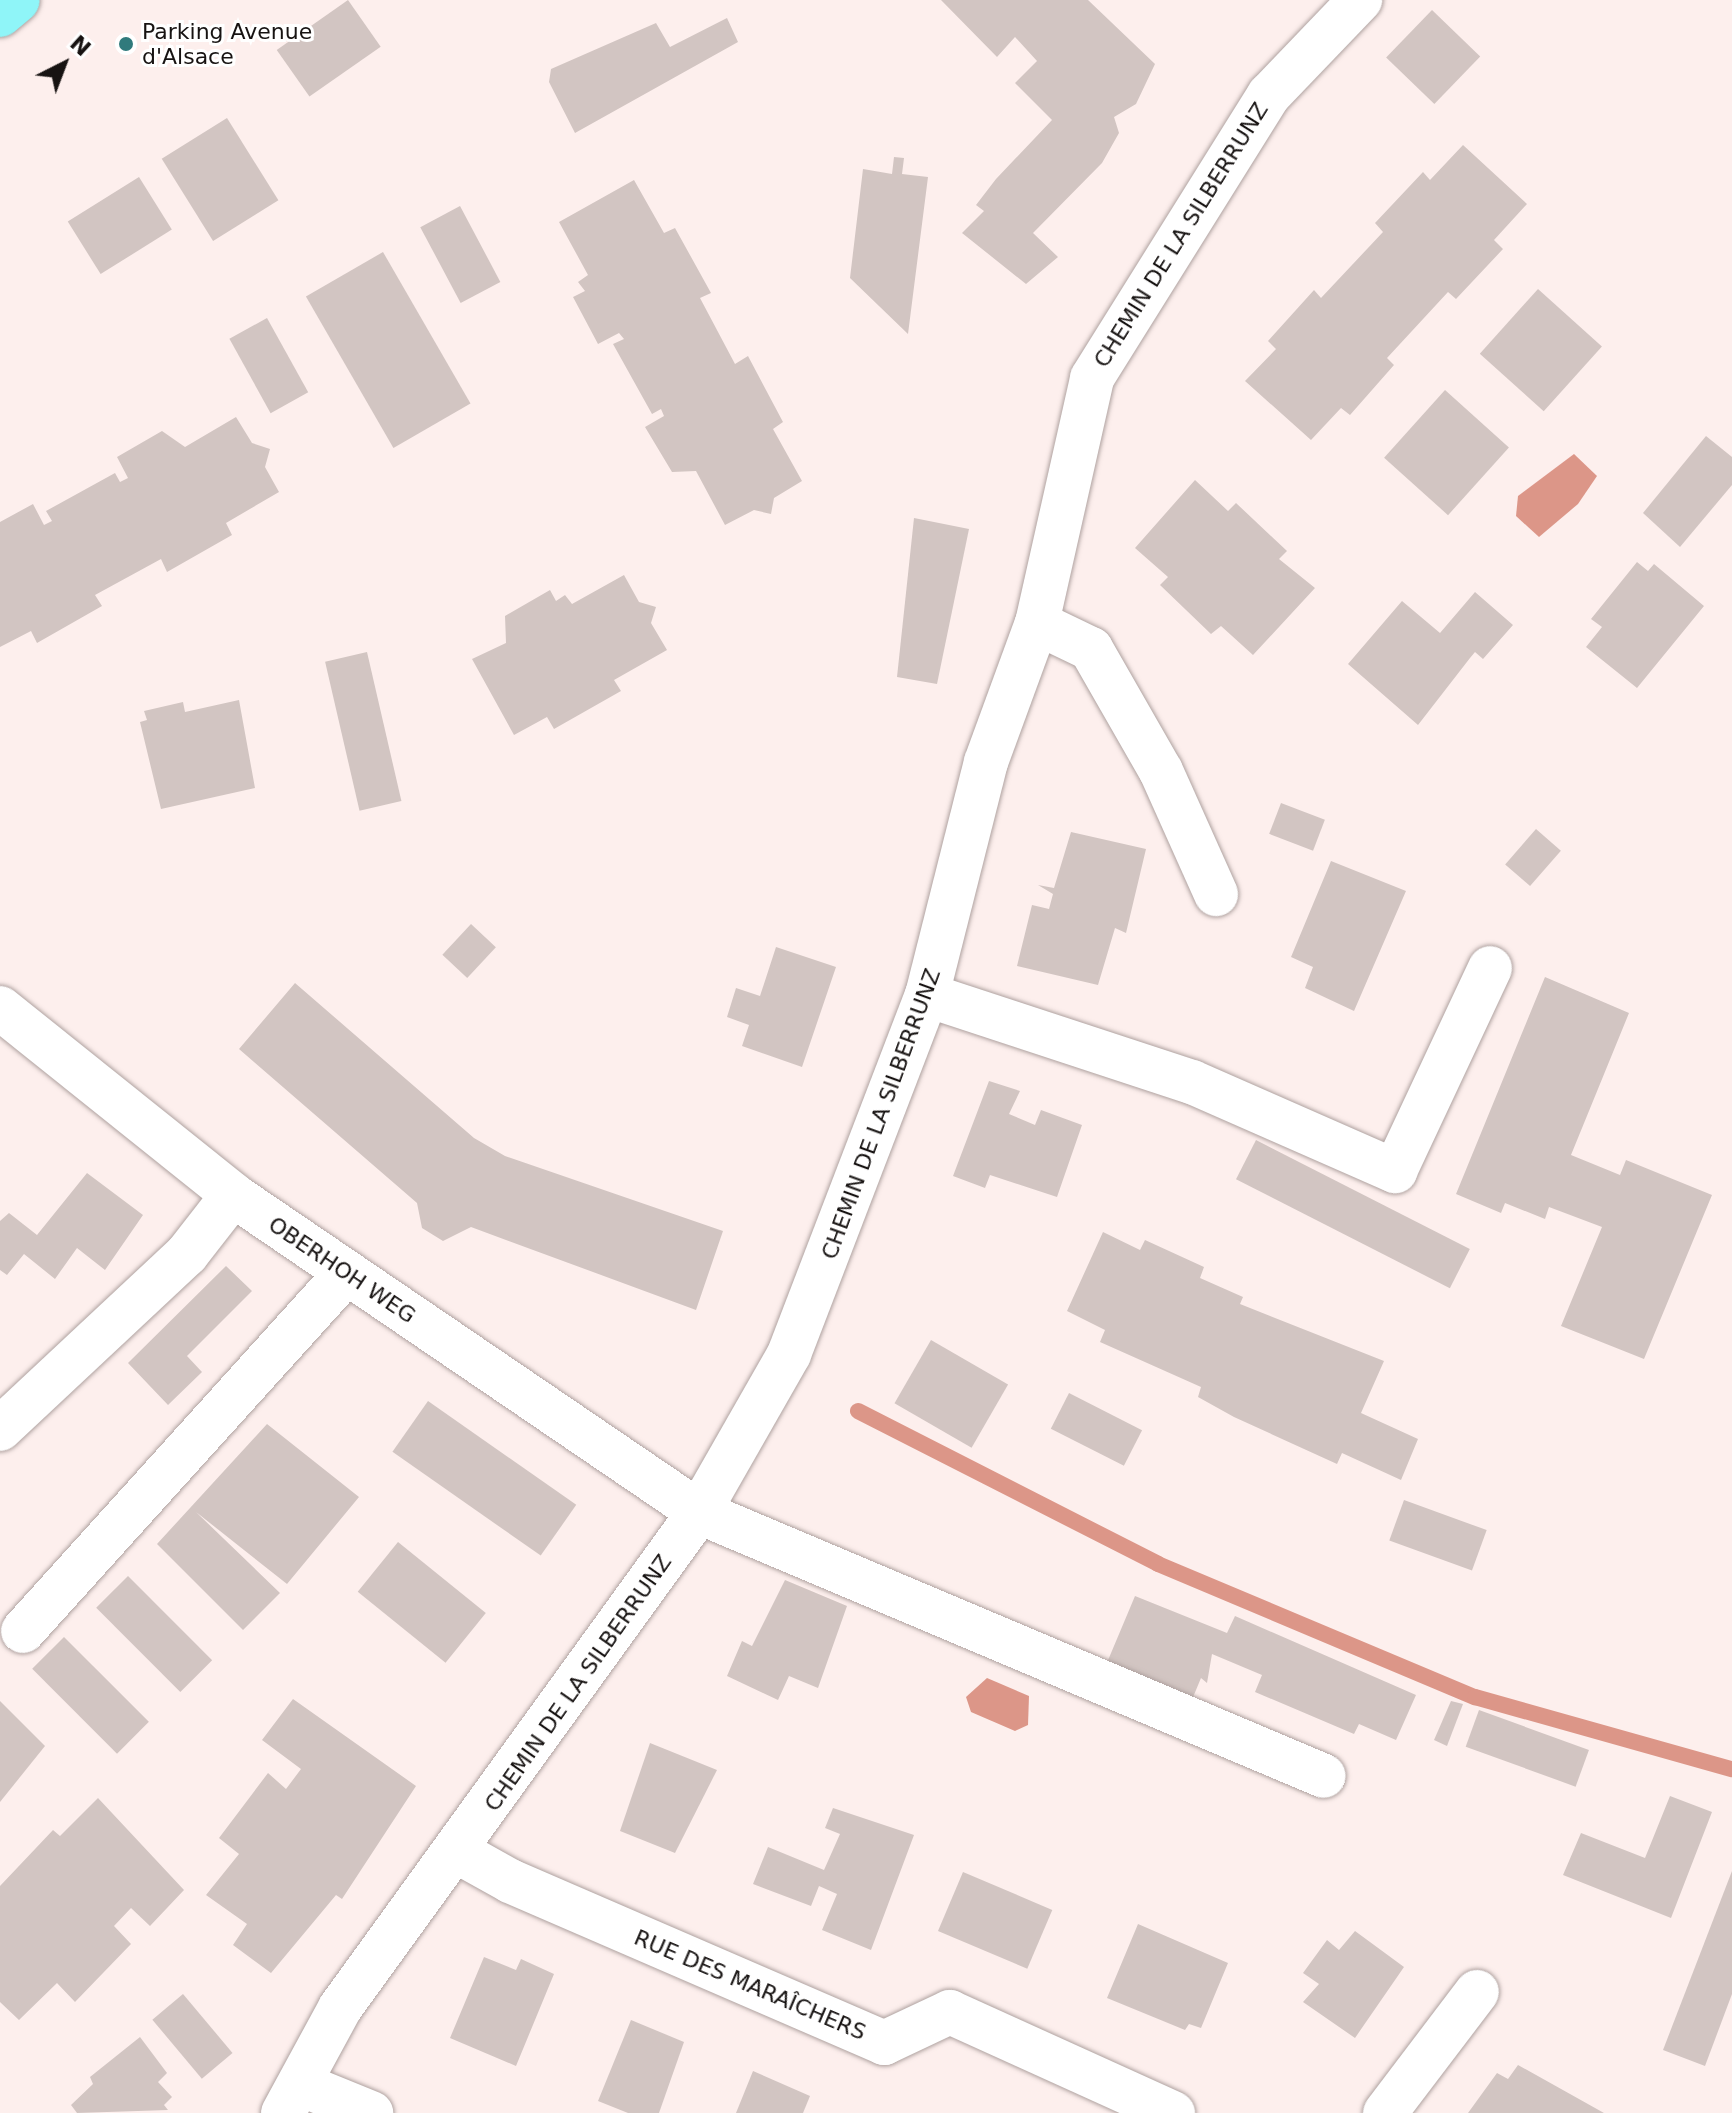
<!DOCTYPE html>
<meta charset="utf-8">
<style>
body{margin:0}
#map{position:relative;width:1732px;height:2113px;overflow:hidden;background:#fdefed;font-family:"DejaVu Sans",sans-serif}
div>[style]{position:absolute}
.water>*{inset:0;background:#dc9688}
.stream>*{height:16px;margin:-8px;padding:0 8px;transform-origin:8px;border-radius:8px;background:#dc9688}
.building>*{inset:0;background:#d2c5c2;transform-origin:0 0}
.roads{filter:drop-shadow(0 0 2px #afa2a0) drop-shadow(0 0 2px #afa2a0)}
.minor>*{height:44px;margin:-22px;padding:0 22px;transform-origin:22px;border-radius:22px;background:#fff}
.major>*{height:44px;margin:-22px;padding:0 22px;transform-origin:22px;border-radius:22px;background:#8ff5f8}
.dots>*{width:22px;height:22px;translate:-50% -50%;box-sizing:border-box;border:4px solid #fff;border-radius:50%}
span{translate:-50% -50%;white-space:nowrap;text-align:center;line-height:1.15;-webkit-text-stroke:6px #fff;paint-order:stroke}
.poi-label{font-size:22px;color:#171312}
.left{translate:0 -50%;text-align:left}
.street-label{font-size:22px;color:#171312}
.north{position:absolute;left:24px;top:24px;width:80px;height:80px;-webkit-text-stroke:6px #fff;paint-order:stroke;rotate:42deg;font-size:22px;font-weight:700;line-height:32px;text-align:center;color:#171312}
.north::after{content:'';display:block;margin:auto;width:28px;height:36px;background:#171312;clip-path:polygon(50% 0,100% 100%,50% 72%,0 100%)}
</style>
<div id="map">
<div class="water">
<div style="clip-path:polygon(1574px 454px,1597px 476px,1578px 504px,1539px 537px,1516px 516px,1518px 496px)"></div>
<div style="clip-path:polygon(987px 1678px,1029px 1696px,1028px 1725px,1015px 1731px,971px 1712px,966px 1697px)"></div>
</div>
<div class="stream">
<div style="left:858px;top:1411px;width:337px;rotate:27deg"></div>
<div style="left:1158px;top:1564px;width:344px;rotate:22.8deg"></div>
<div style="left:1475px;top:1697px;width:267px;rotate:15.7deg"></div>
</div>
<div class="building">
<div style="left:348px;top:0;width:57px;height:87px;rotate:55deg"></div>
<div style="clip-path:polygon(941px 0,1088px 0,1155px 64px,1136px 104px,1114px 117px,1119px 133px,1102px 163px,1033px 233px,1058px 257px,1026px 284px,962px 233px,984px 211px,976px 205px,996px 179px,1052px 120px,1015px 83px,1037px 61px,1015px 37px,997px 57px)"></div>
<div style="left:1432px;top:10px;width:67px;height:66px;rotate:44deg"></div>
<div style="clip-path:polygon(727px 18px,738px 42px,575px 133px,549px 82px,551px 69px,656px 23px,670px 47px)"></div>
<div style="left:227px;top:118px;width:97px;height:77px;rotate:58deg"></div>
<div style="clip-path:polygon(1463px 145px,1527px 204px,1494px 240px,1503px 249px,1456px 299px,1448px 292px,1387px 358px,1394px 365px,1350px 415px,1341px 408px,1311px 440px,1245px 381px,1276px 349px,1268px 341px,1314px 290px,1321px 298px,1383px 232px,1375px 223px,1423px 172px,1430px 180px)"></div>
<div style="clip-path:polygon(894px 157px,904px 158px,902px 174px,928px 177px,908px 334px,850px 278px,863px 169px,892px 174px)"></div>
<div style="left:139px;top:177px;width:62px;height:84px;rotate:58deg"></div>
<div style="clip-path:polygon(634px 180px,664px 233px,675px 228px,711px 293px,700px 298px,735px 364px,748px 356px,783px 422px,773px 429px,802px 481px,774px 498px,771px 514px,754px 510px,725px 525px,696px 471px,672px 472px,645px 427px,664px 416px,661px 409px,652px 414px,613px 344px,624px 339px,619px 333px,598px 344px,573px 297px,585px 291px,578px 282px,588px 275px,559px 222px)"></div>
<div style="left:460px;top:206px;width:86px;height:45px;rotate:62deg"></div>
<div style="left:383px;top:252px;width:175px;height:89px;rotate:60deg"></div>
<div style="left:1538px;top:289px;width:86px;height:87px;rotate:42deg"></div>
<div style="left:267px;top:318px;width:85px;height:43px;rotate:61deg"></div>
<div style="left:1445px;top:390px;width:86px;height:91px;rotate:42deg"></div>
<div style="clip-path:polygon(236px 417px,252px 443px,270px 449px,265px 467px,279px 492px,226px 523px,232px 535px,167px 572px,161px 559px,95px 595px,102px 606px,37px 643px,31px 631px,0 647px,0 522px,33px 504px,44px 525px,52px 521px,46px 511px,115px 473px,120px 482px,128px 478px,117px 457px,162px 431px,185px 447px)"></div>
<div style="clip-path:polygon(1706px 436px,1732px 457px,1732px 485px,1680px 547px,1643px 513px)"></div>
<div style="clip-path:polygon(1195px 480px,1228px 511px,1236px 503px,1287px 551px,1279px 559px,1315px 588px,1253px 655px,1221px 626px,1211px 634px,1160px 585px,1168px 577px,1135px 548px)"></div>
<div style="clip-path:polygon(914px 518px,969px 529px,937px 684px,897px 677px)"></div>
<div style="clip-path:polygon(1637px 562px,1648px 571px,1654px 564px,1704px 606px,1637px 688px,1586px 647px,1602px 627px,1591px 619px)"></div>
<div style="clip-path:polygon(624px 575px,639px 602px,656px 607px,651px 623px,667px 650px,614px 680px,621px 691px,554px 729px,547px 717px,514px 735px,472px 659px,506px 643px,505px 616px,550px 590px,556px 601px,565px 595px,572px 604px)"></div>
<div style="clip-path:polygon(1475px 592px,1513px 625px,1483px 659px,1475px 652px,1470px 658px,1418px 725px,1348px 664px,1402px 601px,1440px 633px)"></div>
<div style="left:367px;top:652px;width:153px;height:43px;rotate:77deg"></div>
<div style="clip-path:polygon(239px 700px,255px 788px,161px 809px,140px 722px,147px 720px,144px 711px,183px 702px,185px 712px)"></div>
<div style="left:1281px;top:803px;width:47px;height:33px;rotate:21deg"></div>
<div style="left:1536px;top:829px;width:33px;height:47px;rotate:41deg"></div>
<div style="clip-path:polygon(1071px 832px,1146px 849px,1126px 933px,1115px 928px,1098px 985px,1017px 966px,1032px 905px,1049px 909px,1053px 894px,1038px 885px,1054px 888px)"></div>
<div style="clip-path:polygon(1331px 861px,1406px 891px,1354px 1011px,1305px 988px,1313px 967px,1291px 957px)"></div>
<div style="left:471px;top:924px;width:34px;height:42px;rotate:43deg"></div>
<div style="clip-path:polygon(776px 947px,836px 967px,802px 1067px,742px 1046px,749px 1025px,727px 1017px,736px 988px,760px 996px)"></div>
<div style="clip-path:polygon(1545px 977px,1629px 1013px,1571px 1155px,1620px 1175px,1626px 1160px,1712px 1195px,1644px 1359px,1561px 1326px,1602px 1227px,1549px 1207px,1545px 1219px,1505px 1203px,1501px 1213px,1456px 1194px)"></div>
<div style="clip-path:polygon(295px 983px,474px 1138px,505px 1156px,723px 1231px,696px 1310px,471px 1227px,443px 1241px,422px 1228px,417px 1203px,239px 1049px)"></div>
<div style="clip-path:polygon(989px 1081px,1020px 1091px,1009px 1114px,1035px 1125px,1041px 1110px,1082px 1125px,1057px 1197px,990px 1175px,985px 1188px,953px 1176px)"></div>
<div style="left:1256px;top:1140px;width:240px;height:44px;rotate:27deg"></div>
<div style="clip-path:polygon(87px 1173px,143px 1215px,105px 1270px,77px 1248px,55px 1279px,24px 1254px,7px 1275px,0 1270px,0 1221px,9px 1213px,37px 1235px)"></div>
<div style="clip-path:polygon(1103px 1232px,1140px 1250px,1145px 1240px,1204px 1267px,1200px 1278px,1243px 1297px,1240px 1304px,1384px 1361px,1361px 1413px,1418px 1439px,1401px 1480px,1342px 1453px,1337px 1464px,1234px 1417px,1198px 1397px,1201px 1387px,1100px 1342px,1105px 1330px,1067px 1311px)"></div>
<div style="clip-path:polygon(226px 1266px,252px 1291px,187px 1356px,202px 1372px,168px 1405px,128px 1363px)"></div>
<div style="left:931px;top:1340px;width:89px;height:73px;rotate:30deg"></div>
<div style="left:1069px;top:1393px;width:82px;height:40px;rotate:27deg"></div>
<div style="left:428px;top:1401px;width:181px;height:62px;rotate:35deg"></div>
<div style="clip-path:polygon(267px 1424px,359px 1497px,287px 1584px,196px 1512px,280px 1593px,243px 1630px,157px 1544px)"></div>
<div style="left:1404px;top:1500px;width:88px;height:43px;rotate:20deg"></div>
<div style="left:398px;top:1542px;width:113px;height:64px;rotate:39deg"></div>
<div style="left:128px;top:1576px;width:119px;height:45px;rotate:45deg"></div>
<div style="clip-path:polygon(785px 1580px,847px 1606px,818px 1688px,789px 1676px,778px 1700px,727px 1676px,742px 1641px,752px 1646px)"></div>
<div style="clip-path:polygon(1135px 1596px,1227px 1633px,1235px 1616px,1416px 1695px,1396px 1740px,1359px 1724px,1354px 1734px,1255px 1692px,1262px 1675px,1212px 1654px,1207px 1683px,1201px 1678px,1191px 1702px,1106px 1665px)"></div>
<div style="left:64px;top:1637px;width:120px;height:45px;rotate:45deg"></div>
<div style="clip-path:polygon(293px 1699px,416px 1786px,342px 1899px,336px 1895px,271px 1973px,233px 1945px,247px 1924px,206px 1895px,239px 1854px,219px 1838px,268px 1773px,286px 1789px,301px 1769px,262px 1740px)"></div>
<div style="clip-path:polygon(0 1701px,45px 1746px,0 1802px)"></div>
<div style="clip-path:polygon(1451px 1701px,1463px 1704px,1447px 1746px,1434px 1740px)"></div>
<div style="left:1479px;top:1710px;width:117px;height:39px;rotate:20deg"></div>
<div style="clip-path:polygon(650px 1743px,717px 1770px,675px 1853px,620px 1831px)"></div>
<div style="clip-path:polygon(1670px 1796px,1712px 1812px,1671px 1918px,1563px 1875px,1581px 1833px,1645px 1858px)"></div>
<div style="clip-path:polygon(98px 1798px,184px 1890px,150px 1926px,131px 1908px,114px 1926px,131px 1944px,75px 2002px,57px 1983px,19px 2020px,0 2002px,0 1886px,53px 1830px,60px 1836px)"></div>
<div style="clip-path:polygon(833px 1808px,914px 1835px,871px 1950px,822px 1930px,837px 1894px,819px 1886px,811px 1906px,753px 1884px,768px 1847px,824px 1870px,840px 1834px,825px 1828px)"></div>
<div style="clip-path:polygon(1732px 1871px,1732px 1994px,1705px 2066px,1663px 2050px)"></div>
<div style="left:963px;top:1872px;width:97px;height:64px;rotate:23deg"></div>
<div style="clip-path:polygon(1138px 1924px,1228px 1963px,1201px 2028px,1189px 2024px,1185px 2030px,1107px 1998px)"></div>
<div style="clip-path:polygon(1355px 1931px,1404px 1967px,1355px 2038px,1303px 2002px,1319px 1984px,1303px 1973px,1327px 1940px,1339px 1950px)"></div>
<div style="clip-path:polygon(484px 1957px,516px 1970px,521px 1959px,554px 1974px,516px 2066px,450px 2038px)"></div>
<div style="left:183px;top:1994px;width:77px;height:40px;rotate:50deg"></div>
<div style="clip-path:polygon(631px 2020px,684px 2042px,659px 2113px,628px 2113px,598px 2101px)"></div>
<div style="clip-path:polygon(140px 2037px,167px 2073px,158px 2082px,172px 2097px,164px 2105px,168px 2110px,77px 2113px,71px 2105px,93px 2084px,90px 2077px)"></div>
<div style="clip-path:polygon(1518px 2065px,1604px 2113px,1468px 2113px,1497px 2073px,1508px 2079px)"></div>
<div style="clip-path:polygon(753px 2071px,810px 2096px,803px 2113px,736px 2113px)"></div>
</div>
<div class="roads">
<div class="minor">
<div style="left:1037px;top:623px;width:60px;rotate:25.7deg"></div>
<div style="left:1091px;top:649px;width:141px;rotate:60.2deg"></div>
<div style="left:1161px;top:771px;width:135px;rotate:65.9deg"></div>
<div style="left:927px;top:995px;width:279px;rotate:18.2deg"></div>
<div style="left:1192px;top:1082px;width:222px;rotate:23.7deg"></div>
<div style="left:1395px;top:1171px;width:224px;rotate:-64.9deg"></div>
<div style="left:0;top:1008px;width:299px;rotate:38.7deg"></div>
<div style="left:233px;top:1195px;width:564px;rotate:34.23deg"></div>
<div style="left:699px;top:1512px;width:678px;rotate:22.9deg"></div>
<div style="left:0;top:1429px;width:256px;rotate:-43.1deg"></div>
<div style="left:187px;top:1254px;width:75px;rotate:-52.1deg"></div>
<div style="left:23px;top:1631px;width:482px;rotate:-47.9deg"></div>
<div style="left:458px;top:1852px;width:60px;rotate:29.1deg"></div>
<div style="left:510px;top:1881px;width:408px;rotate:23.4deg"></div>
<div style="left:884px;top:2043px;width:73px;rotate:-25.2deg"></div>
<div style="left:950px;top:2012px;width:245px;rotate:24.4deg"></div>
<div style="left:300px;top:2084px;width:77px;rotate:22.2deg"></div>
<div style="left:283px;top:2113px;width:119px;rotate:-61.5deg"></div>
<div style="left:340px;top:2008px;width:612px;rotate:-54.1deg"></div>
<div style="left:699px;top:1512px;width:182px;rotate:-60.3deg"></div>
<div style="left:789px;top:1354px;width:385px;rotate:-69deg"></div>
<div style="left:927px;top:995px;width:240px;rotate:-75.8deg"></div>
<div style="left:986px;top:762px;width:148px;rotate:-69.9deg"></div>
<div style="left:1037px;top:623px;width:251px;rotate:-77.3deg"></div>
<div style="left:1092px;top:378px;width:334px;rotate:-58deg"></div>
<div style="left:1269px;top:95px;width:132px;rotate:-46.2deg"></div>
<div style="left:1385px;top:2113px;width:152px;rotate:-52.8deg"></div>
</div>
<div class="major">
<div style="left:0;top:15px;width:23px;rotate:-40deg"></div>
</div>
</div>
<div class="dots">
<div style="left:126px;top:44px;background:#307a7c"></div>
</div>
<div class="poi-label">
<span class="left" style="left:142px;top:44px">Parking Avenue<br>d'Alsace</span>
</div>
<div class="street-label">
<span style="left:1181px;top:235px;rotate:-58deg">CHEMIN DE LA SILBERRUNZ</span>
<span style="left:881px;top:1114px;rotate:-70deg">CHEMIN DE LA SILBERRUNZ</span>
<span style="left:342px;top:1270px;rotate:34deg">OBERHOH WEG</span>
<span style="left:578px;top:1683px;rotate:-55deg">CHEMIN DE LA SILBERRUNZ</span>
<span style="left:750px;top:1985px;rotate:23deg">RUE DES MARAÎCHERS</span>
</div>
<div class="north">N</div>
</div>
